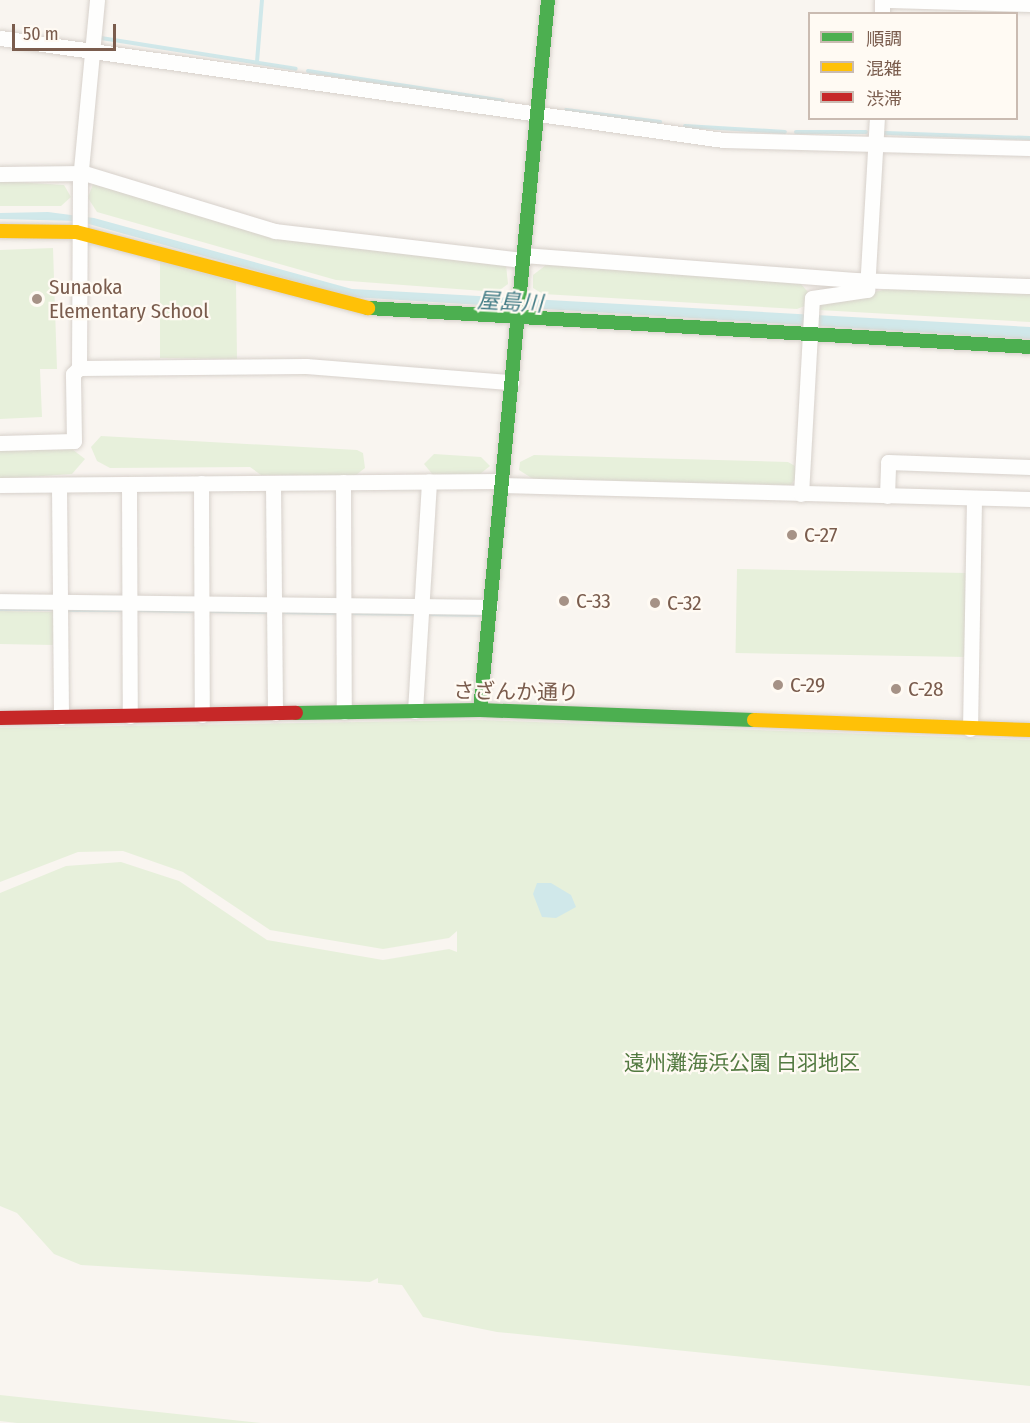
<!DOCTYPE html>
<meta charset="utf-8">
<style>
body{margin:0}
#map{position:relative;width:1030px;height:1423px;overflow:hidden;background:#f9f5f0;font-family:"Fira Sans Condensed","Noto Sans JP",sans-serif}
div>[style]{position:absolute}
.green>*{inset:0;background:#e7f0db;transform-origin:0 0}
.water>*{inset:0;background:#d0e8ea}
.stream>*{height:4px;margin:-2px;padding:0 2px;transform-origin:2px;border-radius:2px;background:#d0e8ea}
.roads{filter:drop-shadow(0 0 2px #d7d1cb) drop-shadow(0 0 2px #d7d1cb)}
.street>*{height:15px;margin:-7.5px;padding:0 7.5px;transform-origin:7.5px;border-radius:7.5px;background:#fefefd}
.fast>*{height:14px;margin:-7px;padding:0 7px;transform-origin:7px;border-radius:7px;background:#4caf50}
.slow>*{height:14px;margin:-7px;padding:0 7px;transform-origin:7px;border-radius:7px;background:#ffc107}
.jam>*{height:14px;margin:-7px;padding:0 7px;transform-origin:7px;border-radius:7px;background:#c62828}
.dots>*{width:16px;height:16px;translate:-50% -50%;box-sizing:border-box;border:3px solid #fffaf3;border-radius:50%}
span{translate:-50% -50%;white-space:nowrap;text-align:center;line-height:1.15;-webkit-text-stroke:4.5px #fffaf3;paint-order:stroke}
.poi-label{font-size:21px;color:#7a5c4d}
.left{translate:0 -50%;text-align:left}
.street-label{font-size:21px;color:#7a5c4d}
.park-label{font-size:21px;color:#537a41}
.water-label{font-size:22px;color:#437c86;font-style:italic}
.legend{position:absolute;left:808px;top:12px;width:210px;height:108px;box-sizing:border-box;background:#fffaf3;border:2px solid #cabbb1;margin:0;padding:8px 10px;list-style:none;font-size:18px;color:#7a5c4d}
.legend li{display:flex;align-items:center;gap:12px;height:30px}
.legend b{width:30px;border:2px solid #cabbb1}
.scale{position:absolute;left:12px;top:24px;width:104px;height:27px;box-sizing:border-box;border:3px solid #7a5c4d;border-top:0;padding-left:8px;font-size:18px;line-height:21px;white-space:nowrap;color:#7a5c4d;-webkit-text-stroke:4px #fffaf3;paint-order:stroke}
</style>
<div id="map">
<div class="green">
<div style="clip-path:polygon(0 181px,64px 185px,71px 197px,61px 206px,0 206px)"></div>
<div style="clip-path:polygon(93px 184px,251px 230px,506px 265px,508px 284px,497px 292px,336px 280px,97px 212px,88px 198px)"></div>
<div style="clip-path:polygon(53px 248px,57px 369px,40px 369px,42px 417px,0 419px,0 250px)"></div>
<div style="clip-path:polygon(160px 260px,236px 282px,237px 359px,160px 358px)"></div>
<div style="clip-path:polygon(546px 265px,800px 283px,809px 293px,807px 305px,797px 309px,543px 294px,533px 288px,533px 275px)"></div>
<div style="clip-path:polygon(892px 288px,1030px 294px,1030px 322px,819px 310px,816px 305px)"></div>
<div style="clip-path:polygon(101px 436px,357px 450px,363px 453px,365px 468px,356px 475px,261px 475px,250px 467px,110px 468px,97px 461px,91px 447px)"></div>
<div style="clip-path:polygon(72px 449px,85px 459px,72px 474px,0 479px,0 451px)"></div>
<div style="clip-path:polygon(434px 454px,481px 457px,490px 466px,480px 474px,433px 475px,424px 464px)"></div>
<div style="clip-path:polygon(534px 455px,788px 462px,795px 466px,796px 478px,791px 485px,533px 479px,519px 470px,520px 462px)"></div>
<div style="left:737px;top:569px;width:231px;height:84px;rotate:1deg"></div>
<div style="left:0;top:611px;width:54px;height:33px;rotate:1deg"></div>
<div style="clip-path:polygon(480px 720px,1030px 740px,1030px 1386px,497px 1332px,423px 1317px,402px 1285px,378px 1283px,378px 1278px,370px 1282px,81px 1265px,54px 1254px,17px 1213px,0 1206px,0 893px,66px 866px,121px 862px,179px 881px,267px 940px,383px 960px,449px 949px,457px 952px,457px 931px,449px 938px,383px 949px,270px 930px,183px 872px,123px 851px,78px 852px,0 882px,0 728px)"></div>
<div style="clip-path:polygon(0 1395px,261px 1423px,17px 1423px,0 1421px)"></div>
</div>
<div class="water">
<div style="clip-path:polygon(48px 212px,94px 218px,352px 289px,1030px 327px,1030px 339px,351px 297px,78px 221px,0 219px,0 213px)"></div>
<div style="clip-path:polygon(537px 883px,551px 883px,571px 895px,576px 907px,556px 918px,542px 917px,533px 894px)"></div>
</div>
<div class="stream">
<div style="left:101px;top:38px;width:197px;rotate:9deg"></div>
<div style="left:257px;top:62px;width:62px;rotate:-85.4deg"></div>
<div style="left:308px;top:71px;width:197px;rotate:8.7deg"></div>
<div style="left:566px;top:110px;width:95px;rotate:7.3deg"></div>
<div style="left:685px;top:126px;width:100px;rotate:3.4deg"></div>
<div style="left:796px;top:132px;width:70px"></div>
<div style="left:885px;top:133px;width:145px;rotate:2deg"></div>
<div style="left:0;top:609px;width:53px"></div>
<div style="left:67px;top:610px;width:55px"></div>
<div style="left:137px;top:610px;width:56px;rotate:1deg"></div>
<div style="left:210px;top:611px;width:59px;rotate:1deg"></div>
<div style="left:279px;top:612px;width:59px;rotate:1deg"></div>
<div style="left:349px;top:613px;width:67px;rotate:0.9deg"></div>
<div style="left:426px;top:614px;width:54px;rotate:1.1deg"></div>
</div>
<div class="roads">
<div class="street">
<div style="left:889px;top:0;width:141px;rotate:1.6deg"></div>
<div style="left:882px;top:14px;width:14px;rotate:-90deg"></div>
<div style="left:0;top:38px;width:730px;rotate:8.03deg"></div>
<div style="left:723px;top:140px;width:307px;rotate:1.5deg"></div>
<div style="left:0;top:174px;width:84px;rotate:-0.7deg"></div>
<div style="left:84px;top:173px;width:200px;rotate:16.9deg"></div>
<div style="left:275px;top:231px;width:250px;rotate:6.7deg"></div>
<div style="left:523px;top:255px;width:333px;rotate:4.3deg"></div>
<div style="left:855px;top:280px;width:175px;rotate:2deg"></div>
<div style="left:79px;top:368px;width:188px;rotate:-89.7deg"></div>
<div style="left:80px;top:180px;width:181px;rotate:-84.6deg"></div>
<div style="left:0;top:443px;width:74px;rotate:-1.5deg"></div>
<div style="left:74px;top:441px;width:67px;rotate:-90.9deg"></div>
<div style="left:73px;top:374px;width:8px;rotate:-45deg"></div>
<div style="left:79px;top:368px;width:227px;rotate:-0.5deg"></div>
<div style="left:306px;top:366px;width:206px;rotate:4.5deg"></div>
<div style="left:343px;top:482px;width:230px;rotate:89.8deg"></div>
<div style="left:201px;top:483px;width:232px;rotate:89.8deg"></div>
<div style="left:273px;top:483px;width:230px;rotate:89.5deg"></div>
<div style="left:129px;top:484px;width:232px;rotate:89.8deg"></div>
<div style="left:0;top:485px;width:501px;rotate:-0.46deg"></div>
<div style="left:59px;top:485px;width:232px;rotate:89.5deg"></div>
<div style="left:501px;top:485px;width:529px;rotate:1.52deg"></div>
<div style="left:801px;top:494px;width:196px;rotate:-86.8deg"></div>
<div style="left:812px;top:298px;width:56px;rotate:-8.3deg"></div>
<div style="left:867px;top:290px;width:172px;rotate:-86.7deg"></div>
<div style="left:887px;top:496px;width:34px;rotate:-88deg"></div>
<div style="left:888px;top:462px;width:142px;rotate:2deg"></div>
<div style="left:0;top:601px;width:490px;rotate:0.7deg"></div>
<div style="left:415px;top:711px;width:230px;rotate:-86.5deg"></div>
<div style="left:970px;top:729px;width:231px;rotate:-89deg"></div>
</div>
<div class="fast">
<div style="left:368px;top:308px;width:663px;rotate:3.37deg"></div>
<div style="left:480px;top:710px;width:713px;rotate:-84.53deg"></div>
<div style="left:296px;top:713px;width:184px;rotate:-0.9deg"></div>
<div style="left:480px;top:710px;width:274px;rotate:2.1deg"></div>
</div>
<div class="slow">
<div style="left:0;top:231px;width:76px;rotate:0.8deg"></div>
<div style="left:76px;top:232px;width:302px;rotate:14.6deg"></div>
<div style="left:754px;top:720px;width:276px;rotate:2.1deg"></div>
</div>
<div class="jam">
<div style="left:0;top:718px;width:296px;rotate:-1deg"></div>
</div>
</div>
<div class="dots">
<div style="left:37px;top:299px;background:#a69286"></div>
<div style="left:792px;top:535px;background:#a69286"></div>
<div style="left:564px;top:601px;background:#a69286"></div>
<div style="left:655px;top:603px;background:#a69286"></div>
<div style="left:778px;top:685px;background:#a69286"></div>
<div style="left:896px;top:689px;background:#a69286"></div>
</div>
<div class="poi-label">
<span class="left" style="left:49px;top:299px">Sunaoka<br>Elementary School</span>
<span class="left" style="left:804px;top:535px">C-27</span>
<span class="left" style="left:576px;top:601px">C-33</span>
<span class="left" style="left:667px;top:603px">C-32</span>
<span class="left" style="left:790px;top:685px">C-29</span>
<span class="left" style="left:908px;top:689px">C-28</span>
</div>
<div class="street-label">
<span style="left:516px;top:692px;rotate:1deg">さざんか通り</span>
</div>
<div class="park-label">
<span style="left:742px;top:1063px">遠州灘海浜公園 白羽地区</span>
</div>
<div class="water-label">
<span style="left:510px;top:302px;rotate:3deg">屋島川</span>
</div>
<ul class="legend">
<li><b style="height:8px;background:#4caf50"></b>順調</li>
<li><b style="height:8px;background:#ffc107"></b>混雑</li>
<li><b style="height:8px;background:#c62828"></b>渋滞</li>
</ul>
<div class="scale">50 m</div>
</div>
